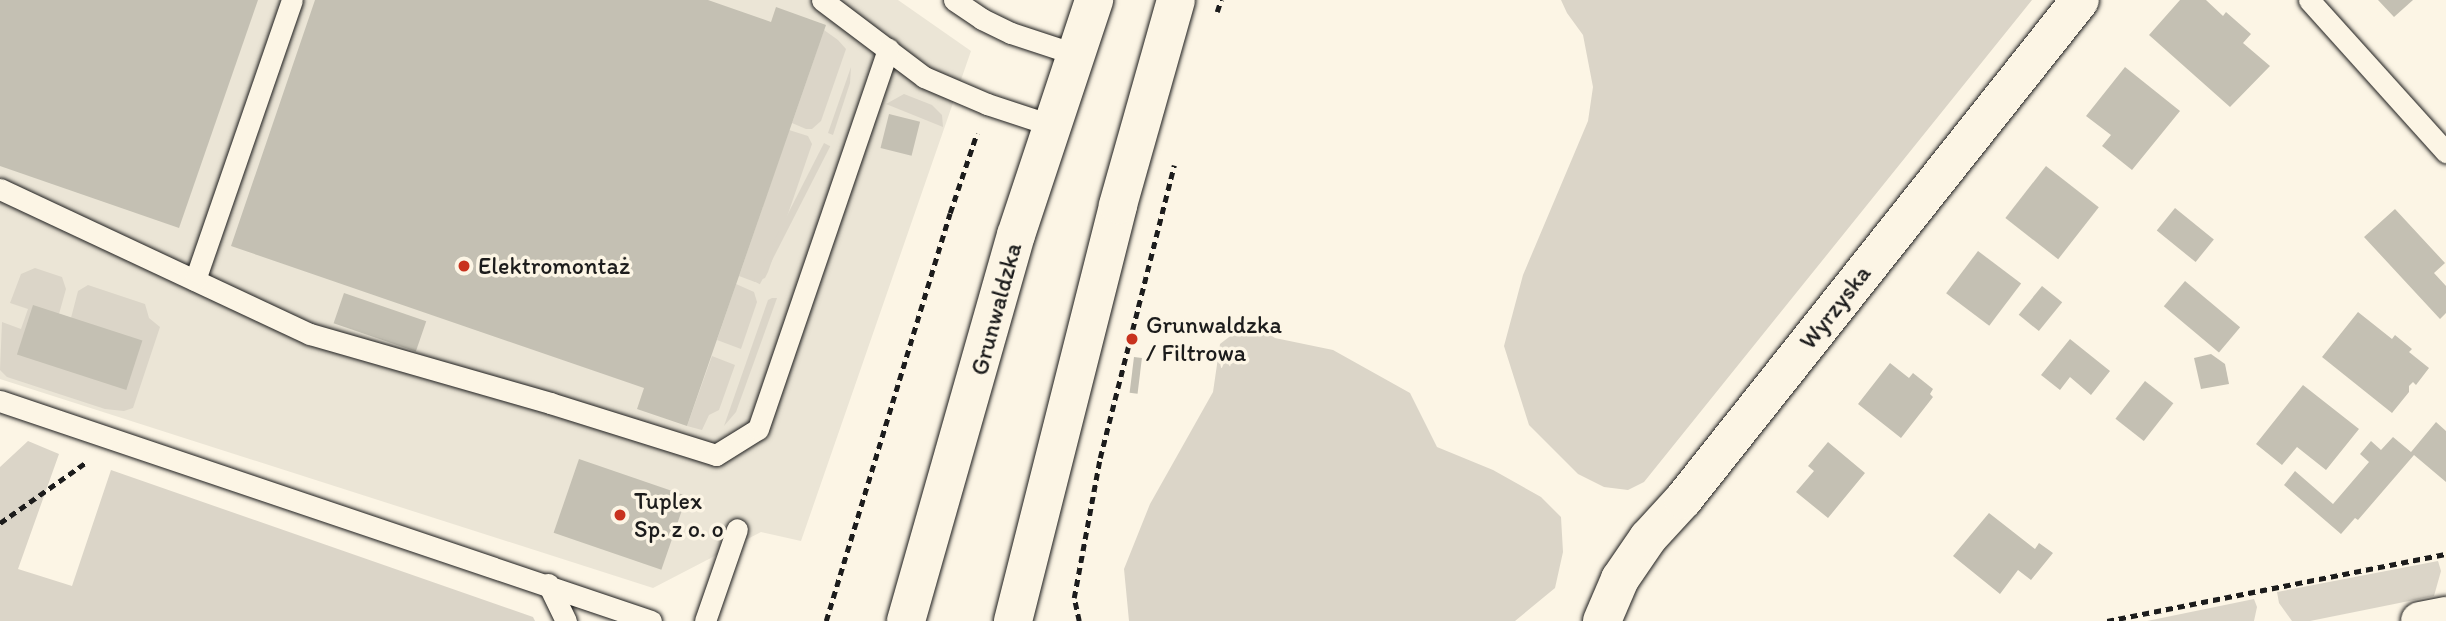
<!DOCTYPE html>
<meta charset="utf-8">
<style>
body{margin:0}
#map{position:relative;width:2446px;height:621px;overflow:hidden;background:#fcf5e5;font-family:Itim,sans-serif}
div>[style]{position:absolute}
.built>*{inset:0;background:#ebe5d6}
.green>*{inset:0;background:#dbd5c8;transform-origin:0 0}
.building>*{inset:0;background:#c4c0b3;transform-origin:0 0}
.path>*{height:4.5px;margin-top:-2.25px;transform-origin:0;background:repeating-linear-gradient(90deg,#1c1c1c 0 7px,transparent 0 12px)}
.roads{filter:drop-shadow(0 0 2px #1c1c1c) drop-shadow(0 0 2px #1c1c1c)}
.lane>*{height:21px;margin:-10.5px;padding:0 10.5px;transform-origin:10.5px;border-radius:10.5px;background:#fcf5e5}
.street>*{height:38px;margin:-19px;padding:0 19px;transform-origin:19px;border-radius:19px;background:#fcf5e5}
.secondary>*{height:38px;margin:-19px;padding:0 19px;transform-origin:19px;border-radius:19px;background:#fcf5e5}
.primary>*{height:38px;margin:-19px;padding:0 19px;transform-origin:19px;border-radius:19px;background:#fcf5e5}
.dots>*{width:19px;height:19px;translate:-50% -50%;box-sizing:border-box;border:4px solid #fcf5e5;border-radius:50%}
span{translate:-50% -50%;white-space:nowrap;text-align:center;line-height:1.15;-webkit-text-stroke:7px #fcf5e5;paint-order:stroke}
.poi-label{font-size:24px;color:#1c1c1c}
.left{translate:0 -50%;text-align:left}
.street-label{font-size:24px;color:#1c1c1c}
</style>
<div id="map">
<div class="built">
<div style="clip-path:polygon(0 0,898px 0,971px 51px,801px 541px,761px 532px,653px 588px,0 379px)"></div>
</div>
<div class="green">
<div style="clip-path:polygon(1561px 0,2032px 0,1644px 482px,1628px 490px,1604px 487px,1578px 474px,1529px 425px,1504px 346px,1523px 275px,1588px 121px,1593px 87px,1583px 35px,1567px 13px)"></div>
<div style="clip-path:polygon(824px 30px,838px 40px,846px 49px,821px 121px,812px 129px,806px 129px,792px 123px)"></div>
<div style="clip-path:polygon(851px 67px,850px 83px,833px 135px,828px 133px)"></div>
<div style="clip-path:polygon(904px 94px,932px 105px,942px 115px,943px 127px,886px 104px)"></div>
<div style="clip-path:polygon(789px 130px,808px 136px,812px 144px,768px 272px,765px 278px,755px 282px,739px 276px)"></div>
<div style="left:824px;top:143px;width:7px;height:155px;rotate:27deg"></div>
<div style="clip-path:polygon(35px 268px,62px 277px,66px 289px,59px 314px,34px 305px,71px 318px,78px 291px,88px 285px,145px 304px,149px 318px,160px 327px,133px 408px,124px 411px,105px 409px,7px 377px,0 370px,2px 322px,21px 329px,28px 309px,10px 303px,21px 274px)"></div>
<div style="clip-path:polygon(736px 284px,754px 292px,757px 302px,741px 349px,717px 340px)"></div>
<div style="clip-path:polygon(772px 298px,777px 298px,736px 412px,724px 426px,768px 300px)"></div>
<div style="clip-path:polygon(1251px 320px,1275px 338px,1333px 350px,1410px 393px,1437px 447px,1493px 470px,1541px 497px,1561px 517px,1563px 552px,1555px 588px,1515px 621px,1129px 621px,1124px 569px,1150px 504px,1213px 392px,1220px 344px)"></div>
<div style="clip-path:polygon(712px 356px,735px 365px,719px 410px,709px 415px,702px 430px,687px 426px)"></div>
<div style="clip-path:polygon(28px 441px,59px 454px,18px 569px,72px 586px,111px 470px,533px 617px,535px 621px,0 621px,0 467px)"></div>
<div style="clip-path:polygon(2438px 561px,2441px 571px,2434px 596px,2310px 621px,2292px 621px,2279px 603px,2277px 592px)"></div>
<div style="clip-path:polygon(2254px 599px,2257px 607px,2254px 621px,2147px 621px)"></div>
</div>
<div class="building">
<div style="clip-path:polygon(0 0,258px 0,179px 228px,0 166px)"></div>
<div style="clip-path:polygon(315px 0,708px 0,771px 22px,776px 7px,826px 25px,687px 426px,637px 409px,644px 388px,231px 246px)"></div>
<div style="clip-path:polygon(2180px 0,2206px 0,2223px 16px,2226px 12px,2251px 34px,2243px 43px,2270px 66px,2230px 107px,2149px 35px)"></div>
<div style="clip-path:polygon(2378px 0,2413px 0,2394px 17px)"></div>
<div style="clip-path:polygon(2125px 67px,2180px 111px,2132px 170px,2102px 146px,2111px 135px,2086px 116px)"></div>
<div style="left:889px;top:114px;width:32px;height:35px;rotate:14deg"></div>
<div style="left:2046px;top:166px;width:67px;height:66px;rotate:38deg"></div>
<div style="left:2175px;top:208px;width:50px;height:29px;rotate:39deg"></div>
<div style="clip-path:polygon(2395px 209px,2445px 263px,2434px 273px,2446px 286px,2446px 313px,2440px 319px,2364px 237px)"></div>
<div style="left:1978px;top:251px;width:54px;height:53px;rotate:37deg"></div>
<div style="left:2185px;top:281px;width:72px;height:33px;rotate:40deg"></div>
<div style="left:2042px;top:286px;width:26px;height:37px;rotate:39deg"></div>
<div style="left:344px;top:293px;width:87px;height:32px;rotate:19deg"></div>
<div style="left:33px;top:305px;width:115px;height:52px;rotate:18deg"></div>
<div style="clip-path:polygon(2358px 312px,2392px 339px,2395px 335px,2412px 349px,2409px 352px,2429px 368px,2416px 385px,2413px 382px,2409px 386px,2409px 392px,2392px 413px,2322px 357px)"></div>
<div style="clip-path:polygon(2070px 339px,2110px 371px,2091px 395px,2070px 377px,2060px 390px,2041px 375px)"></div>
<div style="clip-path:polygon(2211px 354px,2225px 364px,2229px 384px,2201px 389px,2194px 358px)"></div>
<div style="left:1134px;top:357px;width:8px;height:36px;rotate:7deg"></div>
<div style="clip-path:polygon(1890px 363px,1909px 378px,1913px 373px,1933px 389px,1930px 394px,1933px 397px,1901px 438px,1858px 404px)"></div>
<div style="left:2145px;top:381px;width:36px;height:48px;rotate:38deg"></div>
<div style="clip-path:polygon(2303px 385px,2359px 429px,2326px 470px,2297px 447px,2282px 465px,2256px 444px)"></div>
<div style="clip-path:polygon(2436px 422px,2446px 431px,2446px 482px,2414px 455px,2358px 520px,2355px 518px,2341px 534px,2284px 485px,2295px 471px,2333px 504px,2369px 462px,2360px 454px,2371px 441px,2381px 450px,2393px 437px,2411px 452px)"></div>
<div style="clip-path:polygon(1828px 442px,1865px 473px,1828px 518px,1796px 492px,1814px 471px,1808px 466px)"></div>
<div style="left:579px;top:459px;width:114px;height:78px;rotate:19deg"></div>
<div style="clip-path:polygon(1989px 513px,2035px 549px,2039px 543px,2053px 553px,2031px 580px,2018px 570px,2000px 594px,1953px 556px)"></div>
</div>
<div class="path">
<div style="left:1217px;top:12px;width:13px;rotate:-72deg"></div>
<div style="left:0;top:523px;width:104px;rotate:-35.2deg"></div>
<div style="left:826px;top:621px;width:426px;rotate:-73.1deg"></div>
<div style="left:950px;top:213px;width:84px;rotate:-71.4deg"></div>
<div style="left:1079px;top:621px;width:24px;rotate:-102deg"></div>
<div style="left:1074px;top:598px;width:142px;rotate:-79.5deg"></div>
<div style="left:1100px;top:458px;width:302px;rotate:-75.8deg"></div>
<div style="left:2107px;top:621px;width:346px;rotate:-11.2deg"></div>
</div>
<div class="roads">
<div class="lane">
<div style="left:822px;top:0;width:128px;rotate:37deg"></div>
<div style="left:924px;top:77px;width:69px;rotate:23.2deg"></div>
<div style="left:987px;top:104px;width:67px;rotate:18.2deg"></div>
<div style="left:954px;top:0;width:34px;rotate:34deg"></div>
<div style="left:982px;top:19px;width:32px;rotate:26deg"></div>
<div style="left:1011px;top:33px;width:67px;rotate:18.2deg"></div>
<div style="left:2309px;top:0;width:205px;rotate:48deg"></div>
<div style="left:0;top:189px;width:342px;rotate:25.1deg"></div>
<div style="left:310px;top:334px;width:250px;rotate:16deg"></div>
<div style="left:550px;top:403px;width:174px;rotate:17.4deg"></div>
<div style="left:716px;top:455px;width:49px;rotate:-31.8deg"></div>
<div style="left:758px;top:429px;width:402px;rotate:-71.1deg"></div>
<div style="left:195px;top:280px;width:296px;rotate:-70.9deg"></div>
<div style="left:0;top:401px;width:687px;rotate:18.67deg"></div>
<div style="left:548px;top:584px;width:41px;rotate:64.1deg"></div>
<div style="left:705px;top:621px;width:97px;rotate:-70.8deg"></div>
</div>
<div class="street">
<div style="left:1602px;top:621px;width:46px;rotate:-66.8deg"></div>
<div style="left:1620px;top:579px;width:50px;rotate:-55.7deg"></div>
<div style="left:1648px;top:538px;width:52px;rotate:-47.4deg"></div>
<div style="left:1683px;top:500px;width:638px;rotate:-51.55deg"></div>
</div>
<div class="secondary">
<div style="left:2420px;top:621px;width:26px;rotate:-11deg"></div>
</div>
<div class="primary">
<div style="left:906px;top:621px;width:401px;rotate:-74.1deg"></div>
<div style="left:1016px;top:235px;width:248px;rotate:-71.6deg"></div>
<div style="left:1013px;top:621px;width:429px;rotate:-75.8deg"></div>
<div style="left:1118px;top:205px;width:213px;rotate:-74.2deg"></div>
</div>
</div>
<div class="dots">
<div style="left:464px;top:266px;background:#c8321e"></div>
<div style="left:1132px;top:339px;background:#c8321e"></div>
<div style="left:620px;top:515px;background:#c8321e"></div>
</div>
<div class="poi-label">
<span class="left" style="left:478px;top:266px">Elektromontaż</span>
<span class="left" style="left:1146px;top:339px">Grunwaldzka<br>/ Filtrowa</span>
<span class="left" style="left:634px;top:515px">Tuplex<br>Sp. z o. o</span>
</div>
<div class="street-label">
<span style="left:1835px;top:307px;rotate:-52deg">Wyrzyska</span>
<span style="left:996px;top:309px;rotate:-75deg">Grunwaldzka</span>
</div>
</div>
